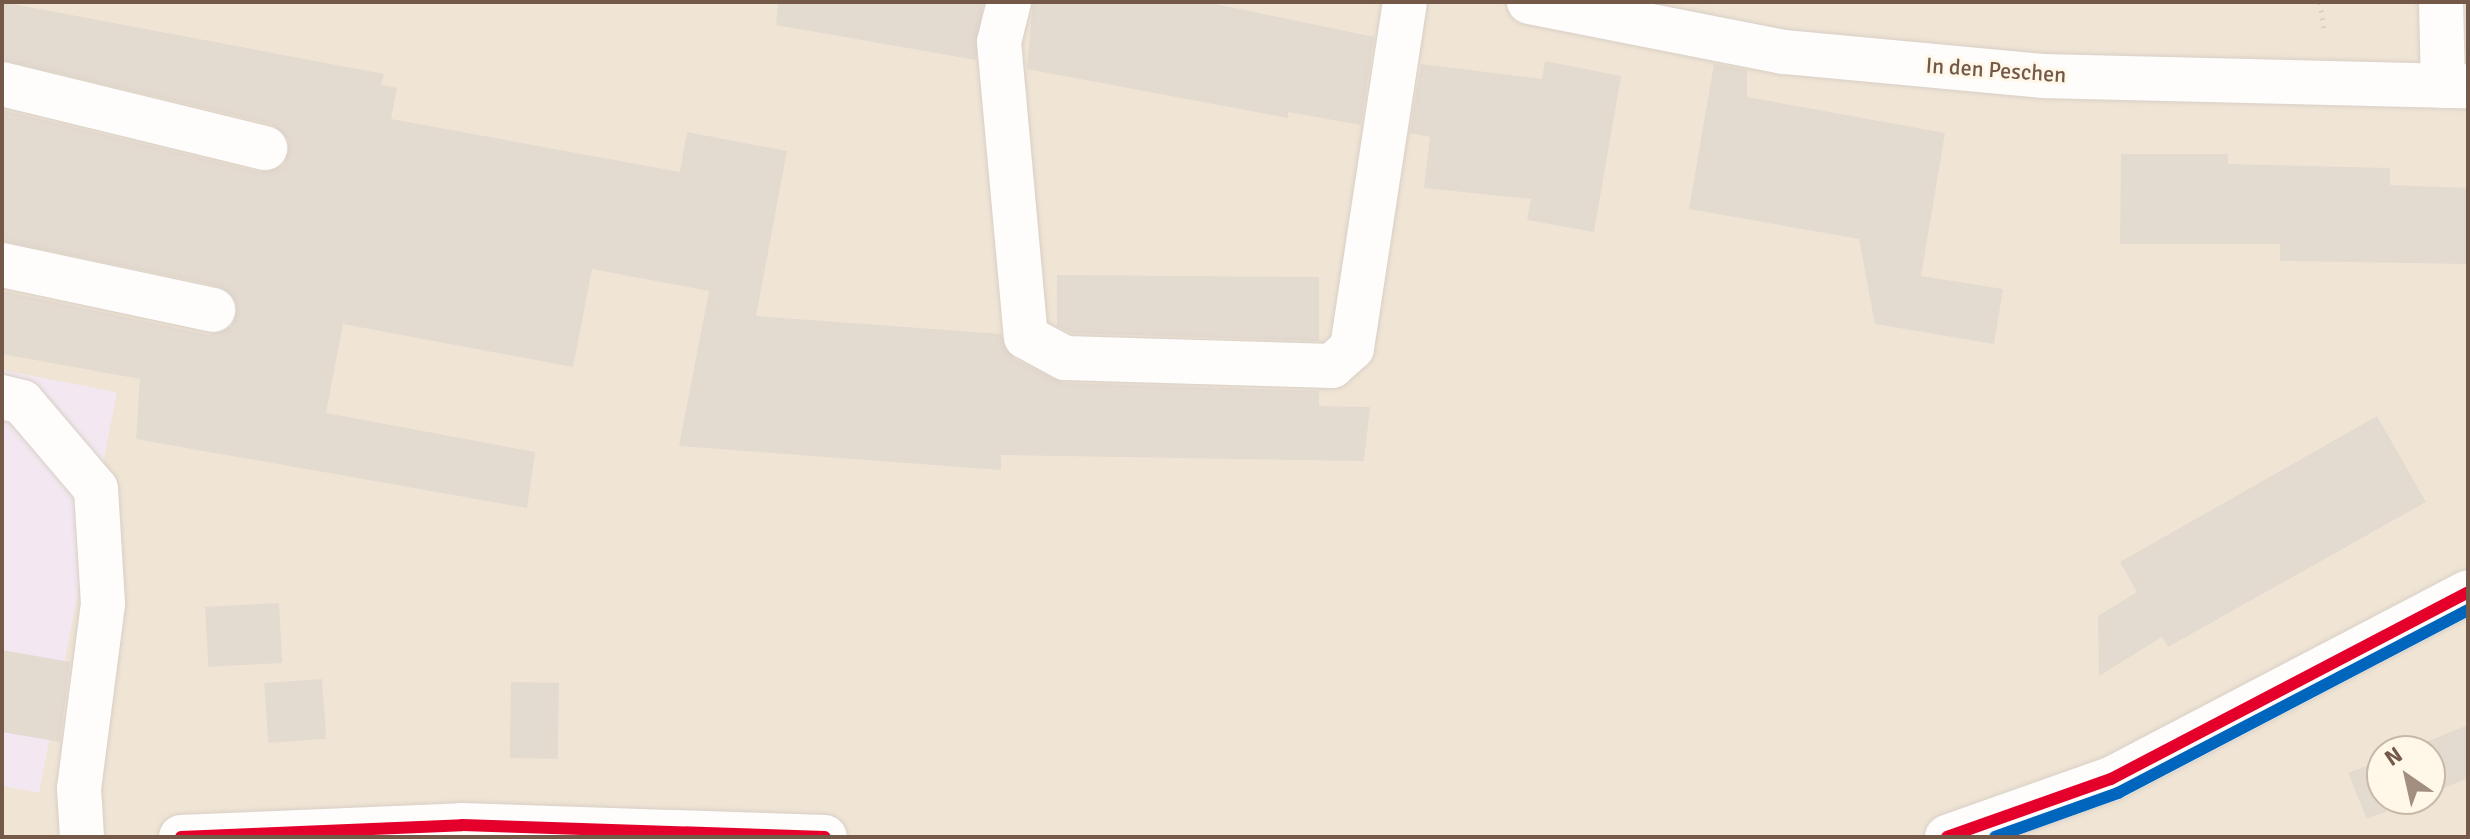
<!DOCTYPE html>
<style>
body{margin:0}
#map{position:relative;width:2470px;height:839px;overflow:hidden;background:#f7f2e8;font-family:Signika,sans-serif}
div>[style]{position:absolute}
.residential>*{inset:0;background:#f0e5d5}
.education>*{inset:0;background:#f3e8f1;transform-origin:0 0}
.building>*{inset:0;background:#e3dad0;transform-origin:0 0}
.path>*{height:5px;margin-top:-2.5px;transform-origin:0;background:repeating-linear-gradient(90deg,#d9d1cb 0 2px,transparent 0 8px)}
.roads{filter:drop-shadow(0 0 2px #d8cfc6) drop-shadow(0 0 2px #d8cfc6)}
.minor>*{height:44px;margin:-22px;padding:0 22px;transform-origin:22px;border-radius:22px;background:#fefdfc}
.bus-1>*{height:12px;margin:-6px;padding:0 6px;transform-origin:6px;border-radius:6px;background:#e4002b}
.bus-2>*{height:12px;margin:-6px;padding:0 6px;transform-origin:6px;border-radius:6px;background:#0065bd}
span{translate:-50% -50%;white-space:nowrap;text-align:center;line-height:1.15;-webkit-text-stroke:6px #fff7e8;paint-order:stroke}
.street-label{font-size:22px;color:#745948}
.frame{position:absolute;inset:0;border:4px solid #745948;pointer-events:none}
.north{position:absolute;left:2366px;top:735px;width:80px;height:80px;box-sizing:border-box;background:#fff7e8;border:2px solid #c7b8a8;border-radius:50%;rotate:326deg;font-size:22px;font-weight:700;line-height:32px;text-align:center;color:#745948}
.north::after{content:'';display:block;margin:auto;width:28px;height:36px;background:#a28f80;clip-path:polygon(50% 0,100% 100%,50% 72%,0 100%)}
</style>
<div id="map">
<div class="residential">
<div style="clip-path:polygon(evenodd,2px 2px,2468px 2px,2468px 837px,2px 837px,2px 2px,2382px 751px,2430px 751px,2430px 799px,2382px 799px,2382px 751px)"></div>
</div>
<div class="education">
<div style="left:2px;top:370px;width:117px;height:408px;rotate:11deg"></div>
</div>
<div class="building">
<div style="clip-path:polygon(2px 2px,384px 74px,381px 85px,397px 88px,391px 119px,680px 172px,687px 132px,787px 151px,756px 316px,1001px 334px,1014px 359px,1064px 383px,1319px 391px,1319px 406px,1370px 407px,1364px 461px,1001px 455px,1001px 470px,679px 446px,709px 291px,592px 269px,573px 367px,343px 324px,326px 413px,535px 452px,527px 508px,136px 439px,140px 379px,2px 354px,2px 291px,209px 335px,232px 326px,236px 302px,218px 286px,2px 241px,2px 110px,259px 172px,284px 165px,289px 140px,271px 124px,2px 60px)"></div>
<div style="clip-path:polygon(778px 2px,983px 2px,976px 60px,776px 25px)"></div>
<div style="clip-path:polygon(1033px 2px,1206px 2px,1374px 37px,1361px 125px,1288px 112px,1288px 118px,1027px 69px)"></div>
<div style="clip-path:polygon(1545px 61px,1621px 76px,1594px 232px,1527px 220px,1531px 199px,1424px 188px,1430px 137px,1410px 133px,1421px 64px,1542px 79px)"></div>
<div style="clip-path:polygon(1714px 64px,1747px 70px,1747px 97px,1945px 133px,1921px 276px,2003px 289px,1994px 344px,1875px 324px,1859px 239px,1689px 209px)"></div>
<div style="clip-path:polygon(2121px 154px,2228px 154px,2228px 164px,2390px 168px,2390px 185px,2468px 188px,2468px 264px,2280px 261px,2280px 244px,2120px 244px)"></div>
<div style="clip-path:polygon(1057px 275px,1319px 277px,1319px 341px,1072px 333px,1057px 326px)"></div>
<div style="clip-path:polygon(2377px 416px,2426px 502px,2168px 647px,2162px 637px,2099px 676px,2098px 616px,2137px 592px,2120px 562px)"></div>
<div style="left:279px;top:603px;width:60px;height:74px;rotate:87deg"></div>
<div style="clip-path:polygon(2px 650px,70px 662px,60px 742px,2px 732px)"></div>
<div style="left:322px;top:679px;width:60px;height:58px;rotate:86deg"></div>
<div style="left:511px;top:682px;width:48px;height:76px;rotate:1deg"></div>
<div style="clip-path:polygon(2468px 725px,2468px 778px,2430px 794px,2430px 751px,2404px 751px)"></div>
<div style="clip-path:polygon(2382px 760px,2382px 799px,2417px 799px,2367px 819px,2348px 773px)"></div>
</div>
<div class="path">
<div style="left:2320px;top:2px;width:27px;rotate:82deg"></div>
</div>
<div class="roads">
<div class="minor">
<div style="left:1009px;top:2px;width:41px;rotate:104deg"></div>
<div style="left:999px;top:42px;width:296px;rotate:84.8deg"></div>
<div style="left:1026px;top:337px;width:44px;rotate:28.3deg"></div>
<div style="left:1065px;top:358px;width:267px;rotate:1.7deg"></div>
<div style="left:1332px;top:366px;width:27px;rotate:-42deg"></div>
<div style="left:1352px;top:348px;width:350px;rotate:-81.3deg"></div>
<div style="left:1529px;top:2px;width:260px;rotate:11.1deg"></div>
<div style="left:1784px;top:52px;width:261px;rotate:5.3deg"></div>
<div style="left:2044px;top:76px;width:424px;rotate:1.4deg"></div>
<div style="left:2441px;top:2px;width:84px;rotate:88.6deg"></div>
<div style="left:2px;top:84px;width:271px;rotate:13.7deg"></div>
<div style="left:2px;top:265px;width:216px;rotate:12deg"></div>
<div style="left:2px;top:397px;width:21px;rotate:14deg"></div>
<div style="left:22px;top:402px;width:114px;rotate:49.6deg"></div>
<div style="left:96px;top:489px;width:115px;rotate:86.5deg"></div>
<div style="left:103px;top:604px;width:186px;rotate:97.4deg"></div>
<div style="left:79px;top:788px;width:49px;rotate:86.5deg"></div>
<div style="left:181px;top:837px;width:281px;rotate:-2.4deg"></div>
<div style="left:462px;top:825px;width:363px;rotate:1.9deg"></div>
<div style="left:1947px;top:837px;width:174px;rotate:-19.5deg"></div>
<div style="left:2111px;top:779px;width:403px;rotate:-27.6deg"></div>
</div>
</div>
<div class="bus-1">
<div style="left:181px;top:837px;width:281px;rotate:-2.4deg"></div>
<div style="left:462px;top:825px;width:363px;rotate:1.9deg"></div>
<div style="left:1947px;top:837px;width:174px;rotate:-19.5deg"></div>
<div style="left:2111px;top:779px;width:403px;rotate:-27.6deg"></div>
</div>
<div class="bus-2">
<div style="left:1995px;top:837px;width:131px;rotate:-19.7deg"></div>
<div style="left:2118px;top:793px;width:395px;rotate:-27.6deg"></div>
</div>
<div class="street-label">
<span style="left:1996px;top:70px;rotate:4deg">In den Peschen</span>
</div>
<div class="frame"></div>
<div class="north">N</div>
</div>
